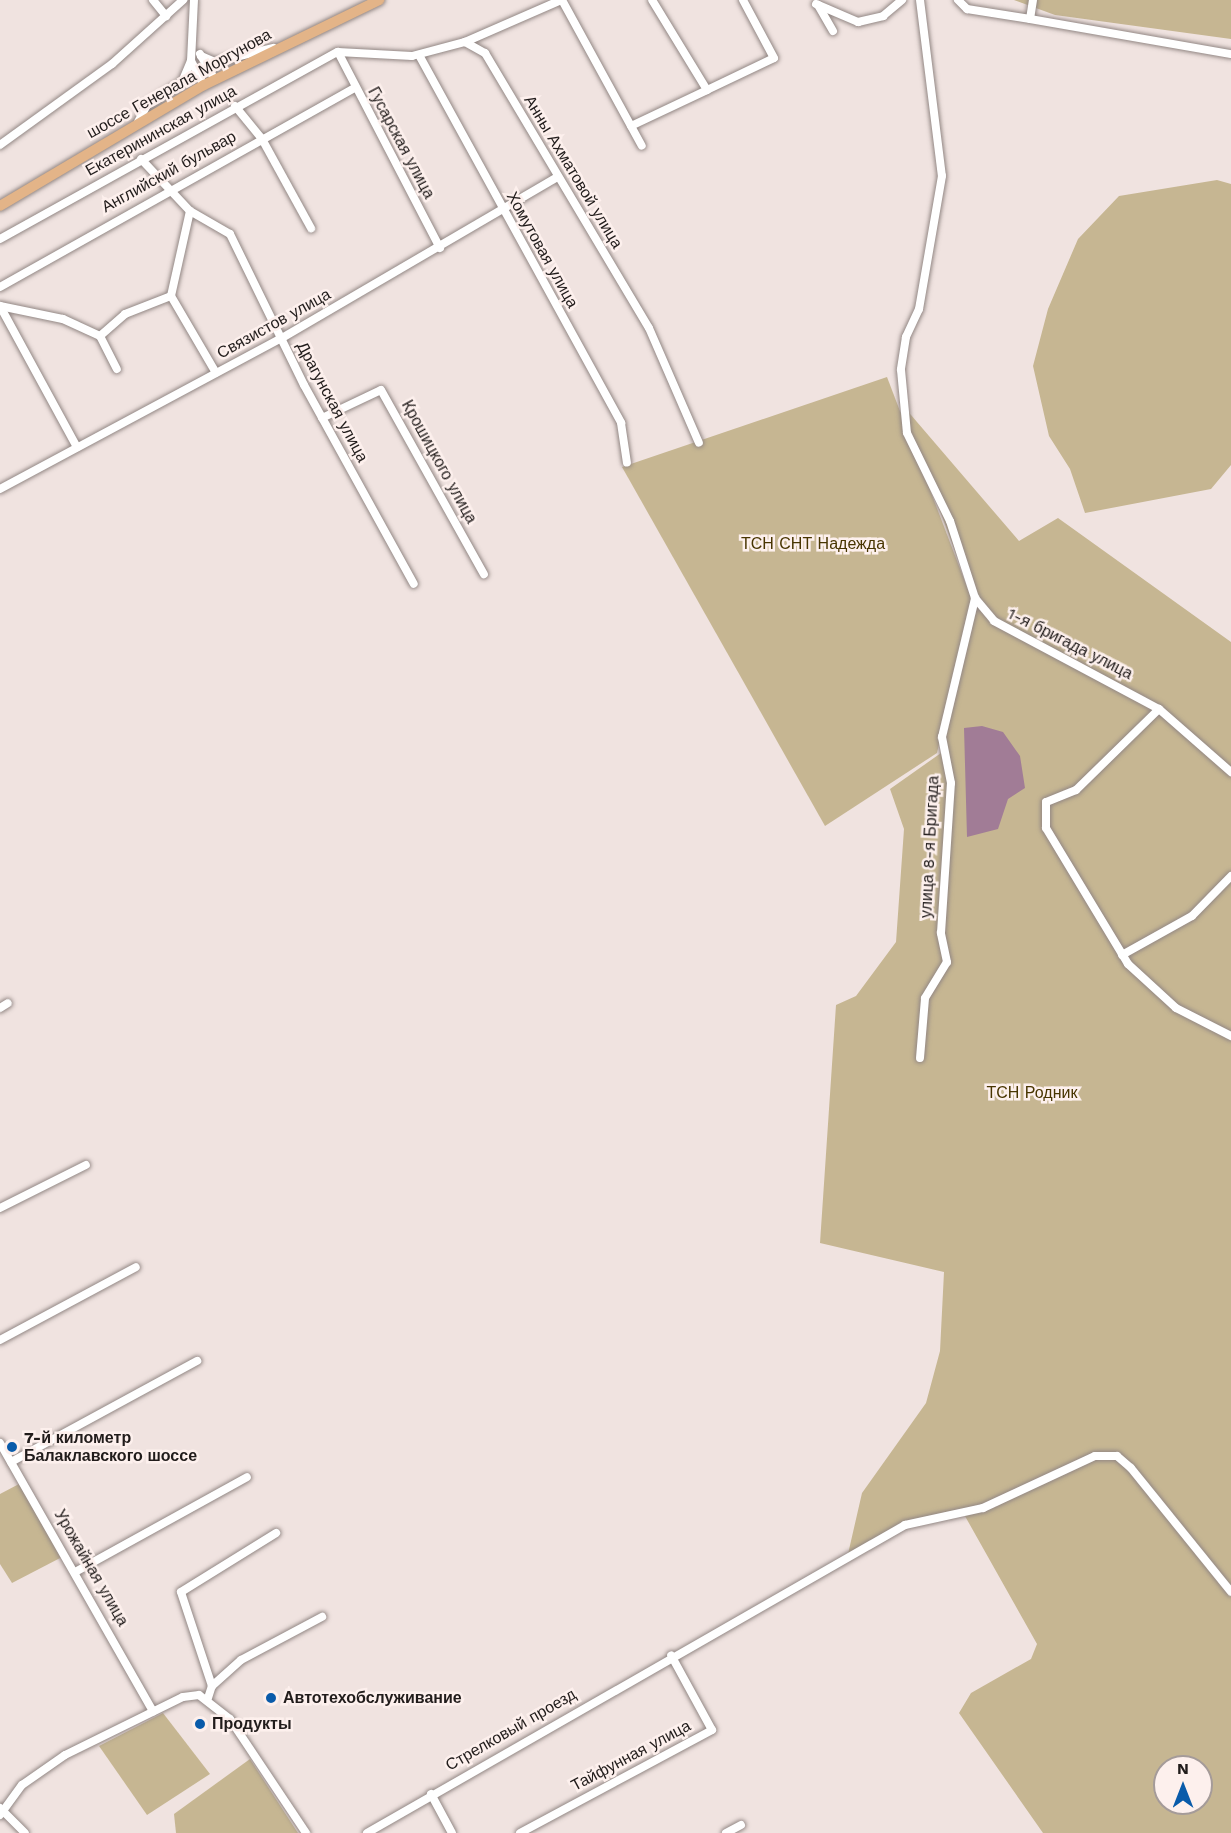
<!DOCTYPE html>
<meta charset="utf-8">
<style>
body{margin:0}
#map{position:relative;width:1231px;height:1833px;overflow:hidden;background:#f0e3e0;font-family:"Work Sans",sans-serif}
div>[style]{position:absolute}
.green>*{inset:0;background:#c6b692}
.water>*{inset:0;background:#a17c96}
.roads{filter:drop-shadow(0 0 2px #928784) drop-shadow(0 0 2px #928784)}
.minor>*{height:8px;margin:-4px;padding:0 4px;transform-origin:4px;border-radius:4px;background:#fff}
.major>*{height:10px;margin:-5px;padding:0 5px;transform-origin:5px;border-radius:5px;background:#e3b488}
.dots>*{width:16px;height:16px;translate:-50% -50%;box-sizing:border-box;border:3px solid #fdf0ed;border-radius:50%}
span{translate:-50% -50%;white-space:nowrap;text-align:center;line-height:1.15;-webkit-text-stroke:5px #fdf0ed;paint-order:stroke}
.street-label{font-size:16px;color:#211c1b}
.park-label{font-size:16px;color:#483500}
.poi-label{font-size:16px;color:#211c1b;font-weight:700}
.left{translate:0 -50%;text-align:left}
.north{position:absolute;left:1153px;top:1755px;width:60px;height:60px;box-sizing:border-box;background:#fdf0ed;border:2px solid #a59b99;border-radius:50%;rotate:0deg;font-size:16px;font-weight:700;line-height:24px;text-align:center;color:#211c1b}
.north::after{content:'';display:block;margin:auto;width:21px;height:27px;background:#095baa;clip-path:polygon(50% 0,100% 100%,50% 72%,0 100%)}
</style>
<div id="map">
<div class="green">
<div style="clip-path:polygon(1014px 0,1231px 0,1231px 39px,1055px 15px)"></div>
<div style="clip-path:polygon(1217px 180px,1231px 184px,1231px 465px,1211px 489px,1085px 513px,1070px 469px,1049px 436px,1033px 366px,1048px 309px,1078px 239px,1119px 196px)"></div>
<div style="clip-path:polygon(887px 377px,972px 600px,937px 753px,825px 826px,622px 467px)"></div>
<div style="clip-path:polygon(evenodd,899px 401px,1019px 541px,1058px 518px,1231px 642px,1231px 1833px,1043px 1833px,959px 1713px,971px 1693px,1031px 1659px,1037px 1644px,961px 1509px,910px 1520px,848px 1554px,862px 1493px,926px 1403px,940px 1351px,944px 1272px,820px 1243px,836px 1005px,856px 996px,896px 942px,904px 829px,890px 789px,941px 753px,976px 607px,899px 401px,1165px 1767px,1201px 1767px,1201px 1803px,1165px 1803px,1165px 1767px)"></div>
<div style="clip-path:polygon(19px 1484px,64px 1556px,12px 1583px,0 1564px,0 1494px)"></div>
<div style="clip-path:polygon(163px 1713px,210px 1774px,147px 1815px,99px 1746px)"></div>
<div style="clip-path:polygon(250px 1759px,298px 1833px,176px 1833px,174px 1814px)"></div>
</div>
<div class="water">
<div style="clip-path:polygon(982px 726px,1003px 732px,1020px 756px,1025px 788px,1008px 799px,998px 829px,967px 837px,964px 728px)"></div>
</div>
<div class="roads">
<div class="minor">
<div style="left:153px;top:0;width:21px;rotate:51deg"></div>
<div style="left:562px;top:0;width:166px;rotate:61.3deg"></div>
<div style="left:920px;top:0;width:177px;rotate:82.9deg"></div>
<div style="left:942px;top:176px;width:135px;rotate:99.8deg"></div>
<div style="left:919px;top:309px;width:31px;rotate:115deg"></div>
<div style="left:906px;top:337px;width:33px;rotate:99deg"></div>
<div style="left:901px;top:370px;width:63px;rotate:84.6deg"></div>
<div style="left:907px;top:433px;width:98px;rotate:64deg"></div>
<div style="left:950px;top:521px;width:81px;rotate:72deg"></div>
<div style="left:975px;top:598px;width:30px;rotate:50deg"></div>
<div style="left:994px;top:621px;width:187px;rotate:28.1deg"></div>
<div style="left:1159px;top:709px;width:96px;rotate:41.2deg"></div>
<div style="left:958px;top:0;width:13px;rotate:45deg"></div>
<div style="left:967px;top:9px;width:64px;rotate:9deg"></div>
<div style="left:1033px;top:0;width:19px;rotate:99deg"></div>
<div style="left:1030px;top:19px;width:204px;rotate:9.9deg"></div>
<div style="left:816px;top:4px;width:46px;rotate:23.2deg"></div>
<div style="left:858px;top:22px;width:26px;rotate:-13deg"></div>
<div style="left:883px;top:16px;width:25px;rotate:-40deg"></div>
<div style="left:818px;top:5px;width:30px;rotate:60deg"></div>
<div style="left:465px;top:42px;width:105px;rotate:-23.6deg"></div>
<div style="left:338px;top:52px;width:74px;rotate:3.1deg"></div>
<div style="left:412px;top:56px;width:55px;rotate:-14.8deg"></div>
<div style="left:465px;top:42px;width:23px;rotate:29deg"></div>
<div style="left:485px;top:53px;width:320px;rotate:59.2deg"></div>
<div style="left:649px;top:328px;width:125px;rotate:66.5deg"></div>
<div style="left:338px;top:52px;width:221px;rotate:62.5deg"></div>
<div style="left:200px;top:54px;width:30px;rotate:60deg"></div>
<div style="left:419px;top:55px;width:420px;rotate:61.2deg"></div>
<div style="left:621px;top:423px;width:40px;rotate:81.5deg"></div>
<div style="left:201px;top:56px;width:15px;rotate:23deg"></div>
<div style="left:215px;top:62px;width:60px;rotate:-13.6deg"></div>
<div style="left:191px;top:61px;width:27px;rotate:62deg"></div>
<div style="left:707px;top:90px;width:74px;rotate:-25.5deg"></div>
<div style="left:774px;top:58px;width:66px;rotate:-118.1deg"></div>
<div style="left:235px;top:106px;width:43px;rotate:50.7deg"></div>
<div style="left:262px;top:139px;width:102px;rotate:61.2deg"></div>
<div style="left:138px;top:122px;width:19px;rotate:-62deg"></div>
<div style="left:147px;top:105px;width:42px;rotate:-33.3deg"></div>
<div style="left:182px;top:82px;width:23px;rotate:-67deg"></div>
<div style="left:191px;top:61px;width:61px;rotate:-87.2deg"></div>
<div style="left:631px;top:126px;width:84px;rotate:-25.3deg"></div>
<div style="left:707px;top:90px;width:105px;rotate:-121.4deg"></div>
<div style="left:0;top:145px;width:138px;rotate:-35.9deg"></div>
<div style="left:112px;top:64px;width:96px;rotate:-42deg"></div>
<div style="left:141px;top:159px;width:71px;rotate:46.7deg"></div>
<div style="left:190px;top:211px;width:46px;rotate:29.9deg"></div>
<div style="left:230px;top:234px;width:168px;rotate:63.9deg"></div>
<div style="left:304px;top:385px;width:227px;rotate:61.1deg"></div>
<div style="left:0;top:239px;width:386px;rotate:-29deg"></div>
<div style="left:0;top:287px;width:407px;rotate:-29.3deg"></div>
<div style="left:171px;top:296px;width:89px;rotate:59.7deg"></div>
<div style="left:0;top:306px;width:64px;rotate:11.7deg"></div>
<div style="left:63px;top:319px;width:41px;rotate:24.7deg"></div>
<div style="left:100px;top:336px;width:33px;rotate:-41deg"></div>
<div style="left:125px;top:314px;width:49px;rotate:-21.4deg"></div>
<div style="left:171px;top:296px;width:87px;rotate:-77.4deg"></div>
<div style="left:0;top:306px;width:161px;rotate:61.4deg"></div>
<div style="left:100px;top:336px;width:37px;rotate:63deg"></div>
<div style="left:322px;top:418px;width:65px;rotate:-25.4deg"></div>
<div style="left:381px;top:390px;width:211px;rotate:60.8deg"></div>
<div style="left:0;top:489px;width:320px;rotate:-28.2deg"></div>
<div style="left:282px;top:338px;width:319px;rotate:-30.3deg"></div>
<div style="left:1159px;top:709px;width:116px;rotate:135.7deg"></div>
<div style="left:1076px;top:790px;width:32px;rotate:158deg"></div>
<div style="left:1046px;top:802px;width:26px;rotate:90deg"></div>
<div style="left:1046px;top:828px;width:159px;rotate:58.9deg"></div>
<div style="left:1128px;top:964px;width:65px;rotate:42.5deg"></div>
<div style="left:1176px;top:1008px;width:62px;rotate:27deg"></div>
<div style="left:1122px;top:955px;width:80px;rotate:-29.1deg"></div>
<div style="left:1192px;top:916px;width:56px;rotate:-45.7deg"></div>
<div style="left:0;top:1008px;width:9px;rotate:-32deg"></div>
<div style="left:920px;top:1058px;width:60px;rotate:-85.2deg"></div>
<div style="left:925px;top:998px;width:42px;rotate:-58.6deg"></div>
<div style="left:947px;top:962px;width:30px;rotate:-102deg"></div>
<div style="left:941px;top:933px;width:150px;rotate:-86.2deg"></div>
<div style="left:951px;top:783px;width:47px;rotate:-101.1deg"></div>
<div style="left:942px;top:737px;width:143px;rotate:-76.6deg"></div>
<div style="left:0;top:1208px;width:96px;rotate:-26.6deg"></div>
<div style="left:0;top:1340px;width:154px;rotate:-28.2deg"></div>
<div style="left:0;top:1443px;width:309px;rotate:60.3deg"></div>
<div style="left:11px;top:1462px;width:212px;rotate:-28.5deg"></div>
<div style="left:77px;top:1571px;width:194px;rotate:-28.9deg"></div>
<div style="left:212px;top:1686px;width:39px;rotate:-42deg"></div>
<div style="left:241px;top:1660px;width:92px;rotate:-28deg"></div>
<div style="left:208px;top:1698px;width:13px;rotate:-72deg"></div>
<div style="left:212px;top:1686px;width:99px;rotate:-108.3deg"></div>
<div style="left:181px;top:1592px;width:112px;rotate:-31.8deg"></div>
<div style="left:431px;top:1794px;width:44px;rotate:61.7deg"></div>
<div style="left:0;top:1808px;width:35px;rotate:45deg"></div>
<div style="left:0;top:1815px;width:37px;rotate:-54deg"></div>
<div style="left:22px;top:1785px;width:52px;rotate:-34.9deg"></div>
<div style="left:65px;top:1755px;width:131px;rotate:-26.2deg"></div>
<div style="left:183px;top:1697px;width:16px;rotate:-7deg"></div>
<div style="left:199px;top:1695px;width:39px;rotate:38deg"></div>
<div style="left:230px;top:1719px;width:137px;rotate:56.3deg"></div>
<div style="left:367px;top:1833px;width:620px;rotate:-29.79deg"></div>
<div style="left:905px;top:1525px;width:80px;rotate:-12.3deg"></div>
<div style="left:983px;top:1508px;width:123px;rotate:-24.9deg"></div>
<div style="left:1095px;top:1456px;width:22px"></div>
<div style="left:1117px;top:1456px;width:18px;rotate:41deg"></div>
<div style="left:1131px;top:1468px;width:159px;rotate:51.1deg"></div>
<div style="left:520px;top:1833px;width:218px;rotate:-28.2deg"></div>
<div style="left:712px;top:1730px;width:85px;rotate:-118.7deg"></div>
<div style="left:726px;top:1833px;width:17px;rotate:-28deg"></div>
</div>
<div class="major">
<div style="left:0;top:206px;width:237px;rotate:-30.7deg"></div>
<div style="left:204px;top:85px;width:195px;rotate:-25.9deg"></div>
</div>
</div>
<div class="dots">
<div style="left:12px;top:1447px;background:#095baa"></div>
<div style="left:271px;top:1698px;background:#095baa"></div>
<div style="left:200px;top:1724px;background:#095baa"></div>
</div>
<div class="street-label">
<span style="left:179px;top:84px;rotate:-29deg">шоссе Генерала Моргунова</span>
<span style="left:161px;top:131px;rotate:-29deg">Екатерининская улица</span>
<span style="left:401px;top:143px;rotate:62deg">Гусарская улица</span>
<span style="left:169px;top:172px;rotate:-29deg">Английский бульвар</span>
<span style="left:573px;top:172px;rotate:59deg">Анны Ахматовой улица</span>
<span style="left:542px;top:250px;rotate:61deg">Хомутовая улица</span>
<span style="left:274px;top:324px;rotate:-29deg">Связистов улица</span>
<span style="left:332px;top:402px;rotate:62deg">Драгунская улица</span>
<span style="left:439px;top:462px;rotate:61deg">Крошицкого улица</span>
<span style="left:1070px;top:644px;rotate:27deg">1-я бригада улица</span>
<span style="left:930px;top:847px;rotate:-87deg">улица 8-я Бригада</span>
<span style="left:91px;top:1568px;rotate:60deg">Урожайная улица</span>
<span style="left:511px;top:1730px;rotate:-30deg">Стрелковый проезд</span>
<span style="left:631px;top:1756px;rotate:-28deg">Тайфунная улица</span>
</div>
<div class="park-label">
<span style="left:813px;top:544px">ТСН СНТ Надежда</span>
<span style="left:1032px;top:1093px">ТСН Родник</span>
</div>
<div class="poi-label">
<span class="left" style="left:24px;top:1447px">7-й километр<br>Балаклавского шоссе</span>
<span class="left" style="left:283px;top:1698px">Автотехобслуживание</span>
<span class="left" style="left:212px;top:1724px">Продукты</span>
</div>
<div class="north">N</div>
</div>
